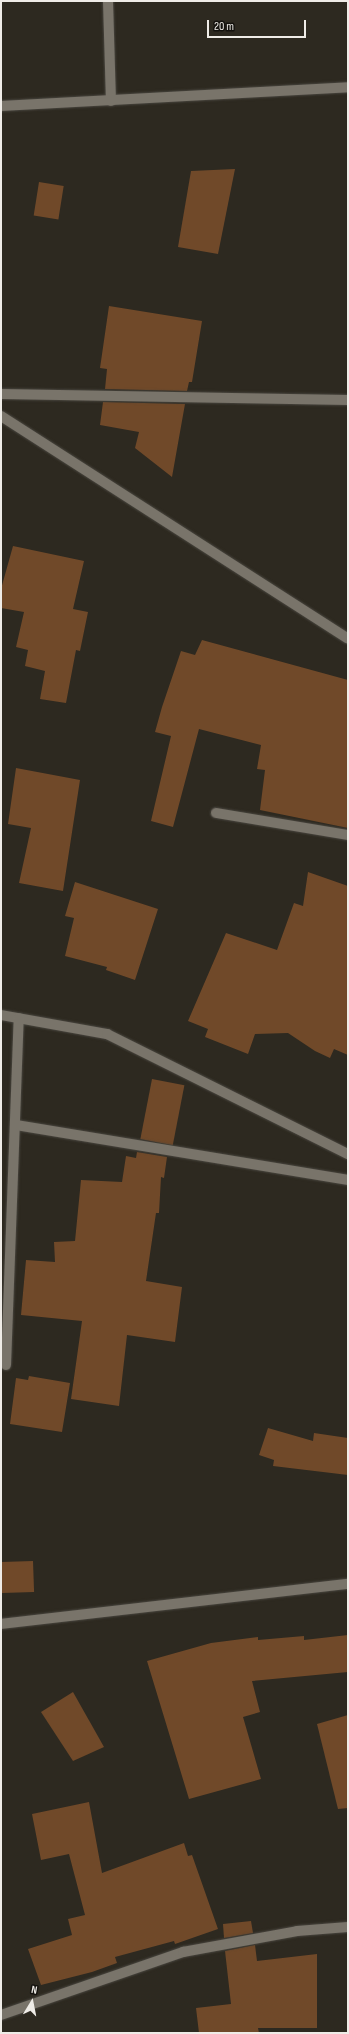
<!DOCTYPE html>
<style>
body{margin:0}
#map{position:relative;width:349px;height:2034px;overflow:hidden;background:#2d2920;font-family:"Sofia Sans Condensed",sans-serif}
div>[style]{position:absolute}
.building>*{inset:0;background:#704929;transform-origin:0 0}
.roads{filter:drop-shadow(0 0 1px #49463f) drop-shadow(0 0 1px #49463f)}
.minor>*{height:10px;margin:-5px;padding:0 5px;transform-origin:5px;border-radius:5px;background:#79746a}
span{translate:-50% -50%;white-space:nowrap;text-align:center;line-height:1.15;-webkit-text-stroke:3.5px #14120e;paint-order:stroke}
.frame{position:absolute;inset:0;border:2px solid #efece7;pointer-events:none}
.north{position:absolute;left:12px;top:1982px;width:40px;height:40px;-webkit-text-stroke:3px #14120e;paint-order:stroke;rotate:10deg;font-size:11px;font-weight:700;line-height:16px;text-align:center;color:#efece7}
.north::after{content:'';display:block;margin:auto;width:14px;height:18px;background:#efece7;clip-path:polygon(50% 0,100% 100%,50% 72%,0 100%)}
.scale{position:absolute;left:207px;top:20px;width:99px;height:18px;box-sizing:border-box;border:2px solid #efece7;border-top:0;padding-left:5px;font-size:12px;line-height:14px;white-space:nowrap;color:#efece7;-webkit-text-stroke:3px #14120e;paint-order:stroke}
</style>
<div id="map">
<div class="building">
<div style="clip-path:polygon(235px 169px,218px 254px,178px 247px,191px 171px)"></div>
<div style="left:39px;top:182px;width:25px;height:34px;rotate:9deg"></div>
<div style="clip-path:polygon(109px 306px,202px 321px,192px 382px,189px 382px,187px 391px,105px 389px,107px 369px,100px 368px)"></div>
<div style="clip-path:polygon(103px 402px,185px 404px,172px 477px,135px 448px,139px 432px,100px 425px)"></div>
<div style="clip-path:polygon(13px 546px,84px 561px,73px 609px,88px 612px,80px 651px,76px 650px,66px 703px,40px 699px,45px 671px,25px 666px,28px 650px,16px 647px,24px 612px,1px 608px,1px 589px)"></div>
<div style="clip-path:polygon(202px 640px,348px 680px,348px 828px,260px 810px,265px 770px,257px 769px,261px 745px,199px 729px,173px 827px,151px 821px,171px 736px,155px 732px,162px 707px,181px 651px,195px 655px)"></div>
<div style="clip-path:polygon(16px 768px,80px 780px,63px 891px,19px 883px,31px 828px,8px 824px)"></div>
<div style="clip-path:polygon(308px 872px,348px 886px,348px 1055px,334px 1049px,330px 1058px,315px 1051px,288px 1033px,255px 1034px,248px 1054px,205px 1037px,208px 1029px,188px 1021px,226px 933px,277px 950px,294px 903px,303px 906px)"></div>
<div style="clip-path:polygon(75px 882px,158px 909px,135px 980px,106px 970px,107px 967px,65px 956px,74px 918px,65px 916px)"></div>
<div style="left:152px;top:1079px;width:33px;height:61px;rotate:11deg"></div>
<div style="clip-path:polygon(137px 1152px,167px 1157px,164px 1178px,161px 1177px,159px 1213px,156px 1213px,146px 1281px,182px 1287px,175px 1342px,127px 1335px,119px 1406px,71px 1399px,82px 1321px,21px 1315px,26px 1260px,55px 1262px,54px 1242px,75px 1241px,81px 1180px,122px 1182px,126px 1156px,136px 1158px)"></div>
<div style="clip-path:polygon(29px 1376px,70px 1383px,62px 1432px,10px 1424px,16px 1378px,28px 1380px)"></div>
<div style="clip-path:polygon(268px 1428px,313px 1441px,314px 1433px,348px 1438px,348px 1475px,273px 1466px,274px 1460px,259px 1455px)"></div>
<div style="left:33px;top:1561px;width:31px;height:32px;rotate:88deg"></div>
<div style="clip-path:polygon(348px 1635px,348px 1672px,252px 1681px,260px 1712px,243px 1717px,261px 1779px,189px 1799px,147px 1661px,211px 1643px,258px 1637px,258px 1640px,304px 1636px,304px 1640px)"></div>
<div style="clip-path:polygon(73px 1692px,104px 1747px,73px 1761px,41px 1712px)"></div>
<div style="clip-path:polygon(348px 1715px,348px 1808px,338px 1809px,317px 1724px)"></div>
<div style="clip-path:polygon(89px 1802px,102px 1873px,184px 1843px,188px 1856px,192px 1855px,218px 1929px,175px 1944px,174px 1941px,115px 1957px,117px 1963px,92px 1972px,41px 1985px,28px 1949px,72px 1935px,68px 1919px,85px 1915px,69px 1854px,41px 1860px,32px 1814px)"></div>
<div style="clip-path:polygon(251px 1921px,253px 1933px,224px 1938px,223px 1924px)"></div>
<div style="clip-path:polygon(255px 1945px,257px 1961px,317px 1954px,317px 2028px,258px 2028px,259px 2033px,199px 2033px,196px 2008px,231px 2004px,225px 1951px)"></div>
</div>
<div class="roads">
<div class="minor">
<div style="left:108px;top:1px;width:100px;rotate:88.3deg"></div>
<div style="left:1px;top:106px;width:348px;rotate:-3.1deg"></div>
<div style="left:1px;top:394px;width:347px;rotate:1deg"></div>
<div style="left:1px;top:416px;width:412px;rotate:32.7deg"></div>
<div style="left:216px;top:813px;width:134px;rotate:9.5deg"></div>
<div style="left:1px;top:1015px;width:108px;rotate:10.2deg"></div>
<div style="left:107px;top:1034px;width:269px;rotate:26.5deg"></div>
<div style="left:16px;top:1125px;width:337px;rotate:9.4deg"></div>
<div style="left:6px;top:1365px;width:347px;rotate:-87.9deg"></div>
<div style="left:1px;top:1624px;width:349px;rotate:-6.6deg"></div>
<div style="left:1px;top:2015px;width:193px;rotate:-19.1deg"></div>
<div style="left:183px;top:1952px;width:116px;rotate:-10.4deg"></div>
<div style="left:297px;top:1931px;width:51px;rotate:-4.5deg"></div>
</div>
</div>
<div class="frame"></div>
<div class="north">N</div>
<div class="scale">20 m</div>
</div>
